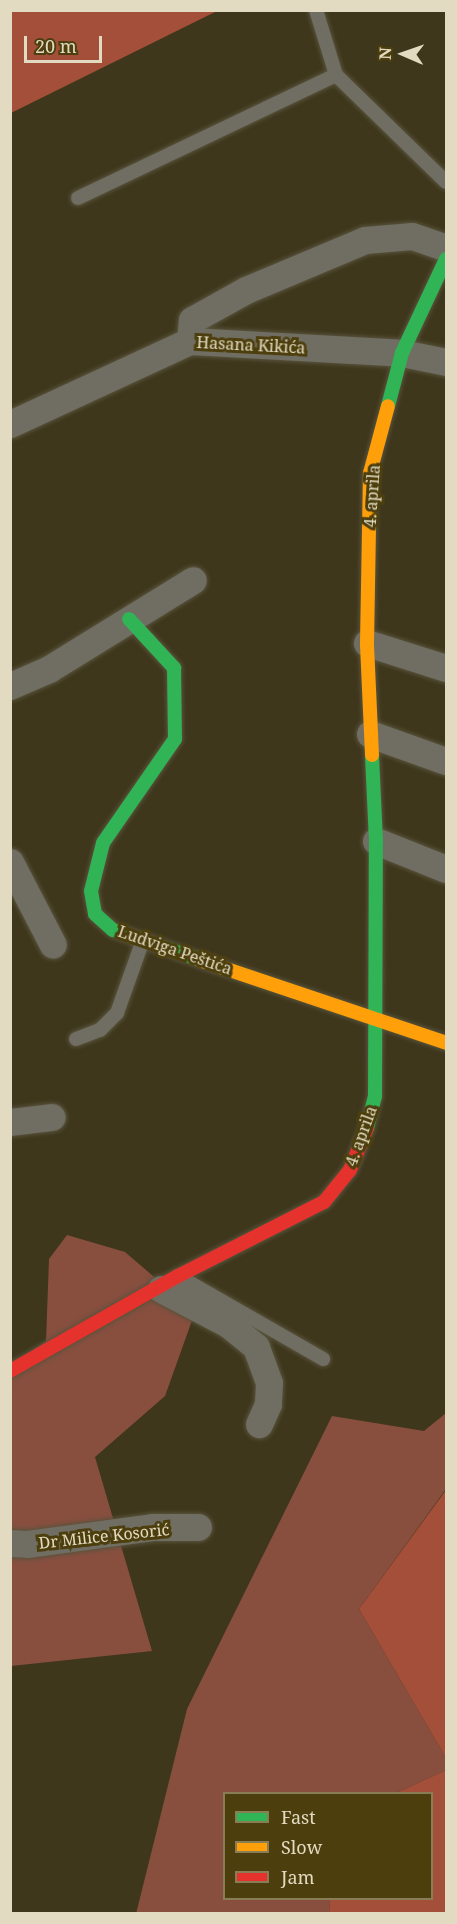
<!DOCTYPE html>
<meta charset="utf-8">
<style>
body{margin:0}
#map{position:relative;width:457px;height:1924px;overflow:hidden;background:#3e371c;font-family:"Noto Serif",serif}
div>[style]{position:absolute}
.green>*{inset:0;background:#884f3f}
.forest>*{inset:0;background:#a44f39}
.roads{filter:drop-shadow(0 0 2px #59533c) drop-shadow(0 0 2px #59533c)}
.lane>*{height:14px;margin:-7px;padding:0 7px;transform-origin:7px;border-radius:7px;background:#706d63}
.street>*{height:27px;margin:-13.5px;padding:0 13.5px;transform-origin:13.5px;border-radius:13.5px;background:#706d63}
.fast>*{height:14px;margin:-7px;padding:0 7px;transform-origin:7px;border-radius:7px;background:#30b455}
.slow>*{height:14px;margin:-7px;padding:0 7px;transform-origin:7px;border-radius:7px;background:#ff9f0a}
.jam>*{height:14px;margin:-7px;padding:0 7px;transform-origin:7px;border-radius:7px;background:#e5322d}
span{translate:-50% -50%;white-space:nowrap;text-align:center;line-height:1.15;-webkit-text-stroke:6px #4d3f0d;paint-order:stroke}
.street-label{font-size:16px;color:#e2dbc2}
.frame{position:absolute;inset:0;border:12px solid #e2dbc2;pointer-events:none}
.legend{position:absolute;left:223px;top:1792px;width:210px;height:108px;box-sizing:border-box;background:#4d3f0d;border:2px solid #897d55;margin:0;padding:8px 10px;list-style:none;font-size:18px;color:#e2dbc2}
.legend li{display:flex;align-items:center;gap:12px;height:30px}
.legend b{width:30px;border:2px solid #897d55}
.north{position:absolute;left:373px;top:24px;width:60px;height:60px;-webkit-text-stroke:4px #4d3f0d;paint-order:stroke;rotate:272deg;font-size:16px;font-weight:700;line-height:24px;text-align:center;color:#e2dbc2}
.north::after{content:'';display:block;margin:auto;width:21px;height:27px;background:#e2dbc2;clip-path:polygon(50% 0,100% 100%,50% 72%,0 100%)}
.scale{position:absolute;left:24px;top:36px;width:78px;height:27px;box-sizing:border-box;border:3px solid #e2dbc2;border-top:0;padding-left:8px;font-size:18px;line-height:21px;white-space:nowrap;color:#e2dbc2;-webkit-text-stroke:4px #4d3f0d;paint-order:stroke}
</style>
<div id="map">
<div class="green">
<div style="clip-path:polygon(67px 1235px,125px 1252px,195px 1312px,165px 1396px,95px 1457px,152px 1651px,11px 1666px,11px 1365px,46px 1341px,49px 1259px)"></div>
<div style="clip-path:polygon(446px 1413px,446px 1489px,359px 1609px,446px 1758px,446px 1770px,396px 1793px,225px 1794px,225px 1898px,330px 1899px,329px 1913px,136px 1914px,187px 1709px,332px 1416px,424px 1431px)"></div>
</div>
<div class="forest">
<div style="clip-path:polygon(11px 10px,217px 10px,217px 11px,11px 113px)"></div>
<div style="clip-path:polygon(446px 1490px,446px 1758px,359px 1609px)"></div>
<div style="clip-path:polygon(446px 1770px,446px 1913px,329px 1913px,330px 1899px,432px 1898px,432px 1794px,396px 1793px)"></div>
</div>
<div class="roads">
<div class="lane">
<div style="left:316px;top:10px;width:68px;rotate:72.9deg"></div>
<div style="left:336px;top:75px;width:153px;rotate:44.2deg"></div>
<div style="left:78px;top:198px;width:286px;rotate:-25.5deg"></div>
<div style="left:76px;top:1039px;width:26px;rotate:-21deg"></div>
<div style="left:100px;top:1030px;width:24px;rotate:-45deg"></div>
<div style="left:117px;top:1013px;width:77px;rotate:-70.4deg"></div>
<div style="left:180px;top:1277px;width:165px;rotate:29.8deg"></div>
</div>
<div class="street">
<div style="left:190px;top:341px;width:21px;rotate:-85deg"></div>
<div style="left:192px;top:320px;width:62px;rotate:-29.1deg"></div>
<div style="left:246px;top:290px;width:129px;rotate:-22.8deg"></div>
<div style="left:365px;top:240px;width:47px;rotate:-4.9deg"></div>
<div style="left:412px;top:236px;width:36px;rotate:19deg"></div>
<div style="left:10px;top:424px;width:198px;rotate:-24.8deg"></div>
<div style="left:190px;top:341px;width:212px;rotate:3.2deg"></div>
<div style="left:402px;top:353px;width:45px;rotate:11.6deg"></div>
<div style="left:367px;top:643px;width:83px;rotate:17.6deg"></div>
<div style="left:10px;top:686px;width:43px;rotate:-23.6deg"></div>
<div style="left:49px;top:669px;width:169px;rotate:-31.7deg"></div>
<div style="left:370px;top:734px;width:81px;rotate:19.6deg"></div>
<div style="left:376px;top:841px;width:75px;rotate:21.8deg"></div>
<div style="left:10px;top:862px;width:93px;rotate:62.6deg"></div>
<div style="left:10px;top:1122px;width:42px;rotate:-6.8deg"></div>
<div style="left:161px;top:1289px;width:76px;rotate:27.6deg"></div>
<div style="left:228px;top:1324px;width:36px;rotate:39deg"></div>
<div style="left:256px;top:1347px;width:38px;rotate:70deg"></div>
<div style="left:269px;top:1383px;width:21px;rotate:93deg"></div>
<div style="left:268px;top:1404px;width:22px;rotate:114deg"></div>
<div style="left:10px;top:1543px;width:17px;rotate:3deg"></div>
<div style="left:27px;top:1544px;width:126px;rotate:-7.7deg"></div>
<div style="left:152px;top:1527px;width:46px"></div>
</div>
<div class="fast">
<div style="left:388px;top:406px;width:55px;rotate:-75.2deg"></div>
<div style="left:402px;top:353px;width:104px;rotate:-64.9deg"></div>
<div style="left:129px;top:619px;width:67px;rotate:47.4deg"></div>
<div style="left:174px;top:668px;width:71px;rotate:89.2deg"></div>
<div style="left:175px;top:739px;width:126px;rotate:124.7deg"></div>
<div style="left:103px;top:843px;width:49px;rotate:104deg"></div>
<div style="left:91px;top:891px;width:23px;rotate:80deg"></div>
<div style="left:95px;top:914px;width:24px;rotate:42deg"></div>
<div style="left:113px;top:930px;width:92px;rotate:19deg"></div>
<div style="left:367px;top:1128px;width:32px;rotate:-76deg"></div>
<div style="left:375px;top:1097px;width:256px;rotate:-89.8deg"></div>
<div style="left:376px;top:841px;width:86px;rotate:-92.7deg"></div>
</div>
<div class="slow">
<div style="left:372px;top:755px;width:112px;rotate:-92.6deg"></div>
<div style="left:367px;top:643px;width:170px;rotate:-89deg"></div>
<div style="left:370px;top:473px;width:69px;rotate:-75deg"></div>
<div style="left:200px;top:960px;width:260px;rotate:18.6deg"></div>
</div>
<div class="jam">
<div style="left:10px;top:1371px;width:193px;rotate:-29.5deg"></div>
<div style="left:178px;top:1276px;width:164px;rotate:-26.9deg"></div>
<div style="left:324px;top:1202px;width:41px;rotate:-50.9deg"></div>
<div style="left:350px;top:1170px;width:45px;rotate:-68deg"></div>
</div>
</div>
<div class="street-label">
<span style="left:251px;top:345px;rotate:3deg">Hasana Kikića</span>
<span style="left:372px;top:496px;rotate:-86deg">4. aprila</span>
<span style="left:175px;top:950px;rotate:19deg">Ludviga Peštića</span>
<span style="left:361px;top:1136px;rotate:-70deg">4. aprila</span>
<span style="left:104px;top:1536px;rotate:-6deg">Dr Milice Kosorić</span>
</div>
<div class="frame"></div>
<ul class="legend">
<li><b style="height:8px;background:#30b455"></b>Fast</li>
<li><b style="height:8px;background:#ff9f0a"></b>Slow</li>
<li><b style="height:8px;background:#e5322d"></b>Jam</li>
</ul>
<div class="north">N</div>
<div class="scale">20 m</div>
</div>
